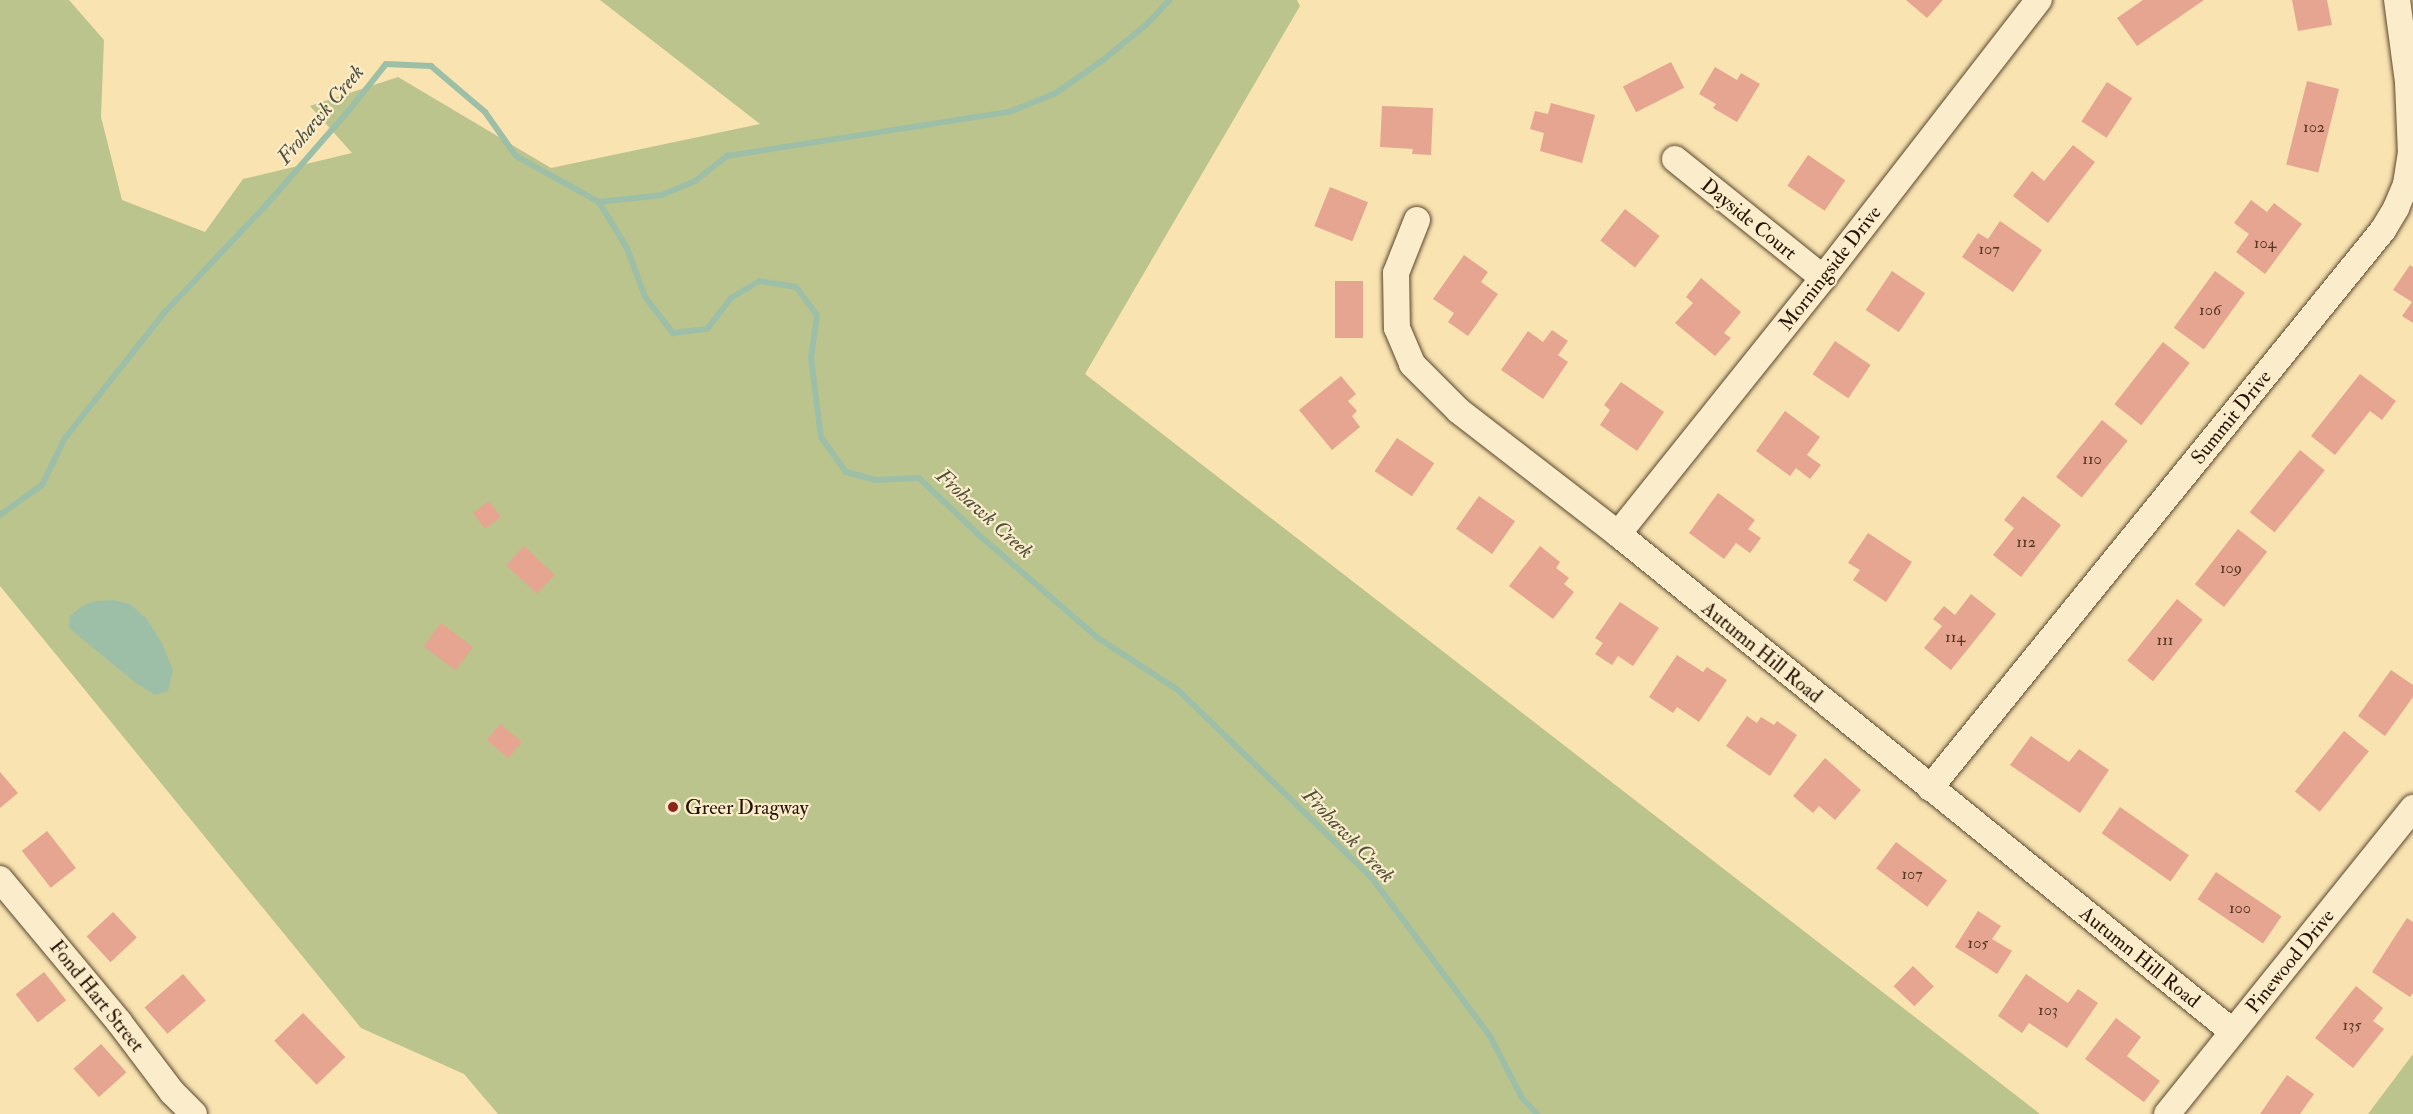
<!DOCTYPE html>
<style>
body{margin:0}
#map{position:relative;width:2413px;height:1114px;overflow:hidden;background:#f9e3b1;font-family:"IM FELL Double Pica",serif}
div>[style]{position:absolute}
.green>*{inset:0;background:#bcc48d}
.water>*{inset:0;background:#9ebfa7}
.stream>*{height:6px;margin:-3px;padding:0 3px;transform-origin:3px;border-radius:3px;background:#9ebfa7}
.building>*{inset:0;background:#e6a590;transform-origin:0 0}
.roads{filter:drop-shadow(0 0 2px #5b462c) drop-shadow(0 0 2px #5b462c)}
.minor>*{height:26px;margin:-13px;padding:0 13px;transform-origin:13px;border-radius:13px;background:#fbedcc}
.dots>*{width:16px;height:16px;translate:-50% -50%;box-sizing:border-box;border:3px solid #fbedcc;border-radius:50%}
span{translate:-50% -50%;white-space:nowrap;text-align:center;line-height:1.15;-webkit-text-stroke:4.5px #fbedcc;paint-order:stroke}
.number-label{font-size:16px;color:#563724}
.number-label span{-webkit-text-stroke-width:0}
.street-label{font-size:20px;color:#261200}
.poi-label{font-size:20px;color:#261200}
.left{translate:0 -50%;text-align:left}
.water-label{font-size:21px;color:#504f3a;font-style:italic}
</style>
<div id="map">
<div class="green">
<div style="clip-path:polygon(0 0,69px 0,104px 40px,101px 117px,122px 200px,205px 232px,243px 179px,352px 153px,310px 106px,398px 77px,551px 168px,760px 124px,600px 0,1297px 0,1300px 6px,1085px 374px,2040px 1114px,498px 1114px,464px 1074px,361px 1028px,0 586px)"></div>
<div style="clip-path:polygon(2413px 1054px,2413px 1114px,2368px 1114px)"></div>
</div>
<div class="water">
<div style="clip-path:polygon(113px 600px,130px 604px,146px 618px,162px 643px,173px 670px,168px 691px,155px 695px,137px 684px,69px 628px,70px 616px,82px 606px,94px 601px)"></div>
</div>
<div class="stream">
<div style="left:599px;top:202px;width:63px;rotate:-6.3deg"></div>
<div style="left:662px;top:195px;width:36px;rotate:-23deg"></div>
<div style="left:695px;top:181px;width:41px;rotate:-38deg"></div>
<div style="left:727px;top:156px;width:285px;rotate:-8.9deg"></div>
<div style="left:1009px;top:112px;width:51px;rotate:-22deg"></div>
<div style="left:1056px;top:93px;width:57px;rotate:-35.1deg"></div>
<div style="left:1103px;top:60px;width:57px;rotate:-39.3deg"></div>
<div style="left:1147px;top:24px;width:33px;rotate:-47deg"></div>
<div style="left:0;top:515px;width:52px;rotate:-35.5deg"></div>
<div style="left:42px;top:485px;width:52px;rotate:-63.9deg"></div>
<div style="left:65px;top:438px;width:161px;rotate:-51.6deg"></div>
<div style="left:165px;top:312px;width:150px;rotate:-46.6deg"></div>
<div style="left:268px;top:203px;width:126px;rotate:-48.9deg"></div>
<div style="left:351px;top:108px;width:56px;rotate:-51.5deg"></div>
<div style="left:386px;top:64px;width:45px;rotate:2.5deg"></div>
<div style="left:431px;top:66px;width:71px;rotate:40.4deg"></div>
<div style="left:485px;top:112px;width:54px;rotate:54.8deg"></div>
<div style="left:516px;top:156px;width:95px;rotate:29deg"></div>
<div style="left:599px;top:202px;width:54px;rotate:58.7deg"></div>
<div style="left:627px;top:248px;width:52px;rotate:69.8deg"></div>
<div style="left:645px;top:297px;width:46px;rotate:52.1deg"></div>
<div style="left:673px;top:333px;width:34px;rotate:-7deg"></div>
<div style="left:707px;top:329px;width:39px;rotate:-52deg"></div>
<div style="left:731px;top:298px;width:33px;rotate:-31deg"></div>
<div style="left:759px;top:281px;width:37px;rotate:9deg"></div>
<div style="left:796px;top:287px;width:35px;rotate:53deg"></div>
<div style="left:817px;top:315px;width:43px;rotate:97.9deg"></div>
<div style="left:811px;top:358px;width:80px;rotate:82.8deg"></div>
<div style="left:821px;top:437px;width:43px;rotate:54.5deg"></div>
<div style="left:846px;top:472px;width:30px;rotate:15deg"></div>
<div style="left:875px;top:480px;width:44px;rotate:-2.6deg"></div>
<div style="left:919px;top:478px;width:83px;rotate:43.5deg"></div>
<div style="left:979px;top:535px;width:157px;rotate:40.9deg"></div>
<div style="left:1098px;top:638px;width:95px;rotate:33deg"></div>
<div style="left:1178px;top:690px;width:269px;rotate:44.1deg"></div>
<div style="left:1371px;top:877px;width:199px;rotate:53.2deg"></div>
<div style="left:1490px;top:1036px;width:70px;rotate:62.7deg"></div>
<div style="left:1522px;top:1098px;width:22px;rotate:47deg"></div>
</div>
<div class="building">
<div style="clip-path:polygon(1906px 0,1943px 0,1927px 18px)"></div>
<div style="clip-path:polygon(2143px 0,2204px 0,2137px 46px,2117px 18px)"></div>
<div style="clip-path:polygon(2292px 0,2327px 0,2332px 25px,2298px 31px)"></div>
<div style="left:1671px;top:62px;width:29px;height:54px;rotate:63deg"></div>
<div style="clip-path:polygon(1715px 67px,1737px 80px,1741px 73px,1760px 84px,1737px 122px,1713px 108px,1716px 104px,1699px 94px)"></div>
<div style="left:2307px;top:81px;width:33px;height:86px;rotate:14deg"></div>
<div style="left:2107px;top:82px;width:30px;height:47px;rotate:33deg"></div>
<div style="clip-path:polygon(1551px 103px,1595px 115px,1582px 163px,1540px 151px,1544px 133px,1530px 129px,1535px 111px,1548px 114px)"></div>
<div style="clip-path:polygon(1382px 106px,1433px 108px,1431px 155px,1412px 154px,1413px 149px,1380px 147px)"></div>
<div style="clip-path:polygon(2073px 145px,2095px 162px,2048px 223px,2013px 196px,2032px 171px,2044px 181px)"></div>
<div style="left:1808px;top:155px;width:45px;height:37px;rotate:34deg"></div>
<div style="left:1330px;top:187px;width:41px;height:42px;rotate:22deg"></div>
<div style="clip-path:polygon(2251px 200px,2267px 212px,2274px 203px,2302px 224px,2265px 274px,2236px 252px,2249px 234px,2234px 223px)"></div>
<div style="left:1625px;top:209px;width:44px;height:40px;rotate:38deg"></div>
<div style="clip-path:polygon(2000px 221px,2042px 250px,2013px 292px,1962px 257px,1978px 233px,1988px 239px)"></div>
<div style="clip-path:polygon(1464px 255px,1488px 272px,1481px 282px,1498px 294px,1468px 336px,1448px 322px,1454px 313px,1433px 299px)"></div>
<div style="clip-path:polygon(2410px 265px,2413px 267px,2413px 323px,2402px 316px,2412px 302px,2393px 290px)"></div>
<div style="left:1892px;top:271px;width:40px;height:47px;rotate:34deg"></div>
<div style="left:2215px;top:271px;width:37px;height:70px;rotate:36deg"></div>
<div style="clip-path:polygon(1701px 278px,1741px 312px,1724px 333px,1731px 338px,1715px 356px,1675px 323px,1693px 303px,1686px 297px)"></div>
<div style="left:1335px;top:281px;width:28px;height:57px"></div>
<div style="clip-path:polygon(1552px 330px,1568px 341px,1558px 355px,1568px 362px,1543px 399px,1501px 370px,1528px 331px,1543px 342px)"></div>
<div style="left:1835px;top:341px;width:43px;height:40px;rotate:34deg"></div>
<div style="left:2163px;top:342px;width:34px;height:79px;rotate:38deg"></div>
<div style="clip-path:polygon(2360px 374px,2396px 401px,2382px 420px,2370px 411px,2335px 455px,2311px 436px)"></div>
<div style="clip-path:polygon(1341px 376px,1356px 394px,1348px 401px,1357px 411px,1352px 416px,1360px 427px,1332px 450px,1299px 410px)"></div>
<div style="clip-path:polygon(1621px 382px,1664px 412px,1637px 451px,1600px 425px,1610px 410px,1604px 405px)"></div>
<div style="clip-path:polygon(1785px 411px,1820px 437px,1807px 455px,1821px 465px,1810px 479px,1796px 468px,1790px 476px,1756px 451px)"></div>
<div style="left:2102px;top:420px;width:33px;height:73px;rotate:39deg"></div>
<div style="left:1397px;top:438px;width:45px;height:40px;rotate:34deg"></div>
<div style="left:2300px;top:450px;width:32px;height:80px;rotate:39deg"></div>
<div style="clip-path:polygon(1718px 493px,1755px 520px,1748px 529px,1761px 538px,1750px 553px,1736px 543px,1724px 559px,1689px 533px)"></div>
<div style="left:1479px;top:496px;width:44px;height:40px;rotate:35deg"></div>
<div style="clip-path:polygon(2023px 496px,2061px 525px,2021px 577px,1993px 555px,2014px 528px,2004px 520px)"></div>
<div style="left:489px;top:501px;width:20px;height:20px;rotate:53deg"></div>
<div style="left:2238px;top:529px;width:37px;height:70px;rotate:38deg"></div>
<div style="clip-path:polygon(1868px 533px,1912px 562px,1886px 602px,1853px 580px,1860px 570px,1848px 563px)"></div>
<div style="left:524px;top:546px;width:42px;height:26px;rotate:43deg"></div>
<div style="clip-path:polygon(1540px 546px,1560px 562px,1556px 568px,1569px 578px,1564px 584px,1574px 592px,1553px 619px,1509px 586px)"></div>
<div style="clip-path:polygon(1971px 594px,1996px 614px,1951px 670px,1924px 648px,1942px 626px,1933px 619px,1944px 606px,1955px 615px)"></div>
<div style="left:2177px;top:599px;width:33px;height:79px;rotate:39deg"></div>
<div style="clip-path:polygon(1620px 602px,1659px 628px,1633px 666px,1618px 656px,1612px 665px,1595px 654px,1603px 643px,1595px 638px)"></div>
<div style="left:441px;top:623px;width:40px;height:29px;rotate:37deg"></div>
<div style="clip-path:polygon(1677px 655px,1703px 672px,1707px 667px,1727px 680px,1699px 722px,1677px 707px,1673px 713px,1649px 697px)"></div>
<div style="clip-path:polygon(2391px 670px,2413px 685px,2413px 697px,2385px 736px,2358px 716px)"></div>
<div style="clip-path:polygon(1747px 716px,1757px 723px,1761px 717px,1774px 725px,1777px 721px,1797px 735px,1770px 776px,1726px 746px)"></div>
<div style="left:500px;top:724px;width:28px;height:21px;rotate:39deg"></div>
<div style="left:2344px;top:731px;width:32px;height:78px;rotate:39deg"></div>
<div style="clip-path:polygon(2031px 736px,2069px 762px,2079px 749px,2109px 770px,2080px 813px,2010px 765px)"></div>
<div style="clip-path:polygon(1825px 758px,1861px 790px,1835px 820px,1819px 806px,1813px 813px,1793px 796px)"></div>
<div style="clip-path:polygon(0 772px,18px 793px,0 808px)"></div>
<div style="left:2120px;top:807px;width:84px;height:32px;rotate:35deg"></div>
<div style="left:47px;top:831px;width:47px;height:32px;rotate:52deg"></div>
<div style="left:1896px;top:842px;width:64px;height:33px;rotate:37deg"></div>
<div style="left:2216px;top:872px;width:79px;height:33px;rotate:34deg"></div>
<div style="clip-path:polygon(1978px 911px,2001px 926px,1992px 939px,2012px 951px,1997px 974px,1955px 947px)"></div>
<div style="left:113px;top:912px;width:35px;height:36px;rotate:47deg"></div>
<div style="clip-path:polygon(2407px 918px,2413px 922px,2413px 993px,2410px 997px,2372px 972px)"></div>
<div style="left:1913px;top:966px;width:29px;height:28px;rotate:44deg"></div>
<div style="left:44px;top:972px;width:36px;height:36px;rotate:52deg"></div>
<div style="left:183px;top:974px;width:35px;height:51px;rotate:49deg"></div>
<div style="clip-path:polygon(2026px 974px,2068px 1003px,2078px 989px,2098px 1003px,2067px 1048px,2029px 1023px,2022px 1033px,1998px 1016px)"></div>
<div style="clip-path:polygon(2356px 986px,2383px 1008px,2373px 1021px,2384px 1029px,2353px 1068px,2315px 1038px)"></div>
<div style="left:303px;top:1013px;width:61px;height:40px;rotate:46deg"></div>
<div style="clip-path:polygon(2116px 1018px,2141px 1037px,2127px 1056px,2160px 1081px,2144px 1102px,2085px 1059px)"></div>
<div style="left:101px;top:1044px;width:38px;height:37px;rotate:48deg"></div>
<div style="clip-path:polygon(2287px 1075px,2314px 1094px,2300px 1114px,2260px 1114px)"></div>
</div>
<div class="roads">
<div class="minor">
<div style="left:1675px;top:159px;width:190px;rotate:38.8deg"></div>
<div style="left:1417px;top:220px;width:57px;rotate:111.6deg"></div>
<div style="left:1396px;top:273px;width:55px;rotate:89deg"></div>
<div style="left:1397px;top:328px;width:39px;rotate:67deg"></div>
<div style="left:1412px;top:364px;width:66px;rotate:45deg"></div>
<div style="left:1459px;top:411px;width:201px;rotate:37.7deg"></div>
<div style="left:1618px;top:534px;width:791px;rotate:39deg"></div>
<div style="left:1618px;top:534px;width:328px;rotate:-51.3deg"></div>
<div style="left:1823px;top:278px;width:352px;rotate:-52.2deg"></div>
<div style="left:1930px;top:788px;width:719px;rotate:-50.93deg"></div>
<div style="left:2383px;top:230px;width:26px;rotate:-59deg"></div>
<div style="left:2396px;top:208px;width:26px;rotate:-67deg"></div>
<div style="left:2406px;top:184px;width:30px;rotate:-81deg"></div>
<div style="left:2411px;top:154px;width:72px;rotate:-92.4deg"></div>
<div style="left:2408px;top:82px;width:83px;rotate:-97.6deg"></div>
<div style="left:0;top:879px;width:186px;rotate:50.2deg"></div>
<div style="left:119px;top:1022px;width:88px;rotate:52.9deg"></div>
<div style="left:172px;top:1092px;width:31px;rotate:45deg"></div>
<div style="left:2167px;top:1114px;width:393px;rotate:-51.2deg"></div>
</div>
</div>
<div class="dots">
<div style="left:673px;top:807px;background:#8f2418"></div>
</div>
<div class="number-label">
<span style="left:2314px;top:127px">102</span>
<span style="left:2265px;top:243px">104</span>
<span style="left:1989px;top:249px">107</span>
<span style="left:2210px;top:310px">106</span>
<span style="left:2092px;top:459px">110</span>
<span style="left:2026px;top:542px">112</span>
<span style="left:2231px;top:568px">109</span>
<span style="left:1955px;top:637px">114</span>
<span style="left:2165px;top:640px">111</span>
<span style="left:1912px;top:874px">107</span>
<span style="left:2240px;top:908px">100</span>
<span style="left:1978px;top:943px">105</span>
<span style="left:2048px;top:1010px">103</span>
<span style="left:2352px;top:1025px">135</span>
</div>
<div class="street-label">
<span style="left:1749px;top:219px;rotate:39deg">Dayside Court</span>
<span style="left:1830px;top:268px;rotate:-52deg">Morningside Drive</span>
<span style="left:2231px;top:417px;rotate:-51deg">Summit Drive</span>
<span style="left:1762px;top:652px;rotate:39deg">Autumn Hill Road</span>
<span style="left:2140px;top:957px;rotate:39deg">Autumn Hill Road</span>
<span style="left:2290px;top:961px;rotate:-51deg">Pinewood Drive</span>
<span style="left:97px;top:996px;rotate:51deg">Fond Hart Street</span>
</div>
<div class="poi-label">
<span class="left" style="left:685px;top:807px">Greer Dragway</span>
</div>
<div class="water-label">
<span style="left:321px;top:115px;rotate:-50deg">Frohawk Creek</span>
<span style="left:984px;top:514px;rotate:42deg">Frohawk Creek</span>
<span style="left:1348px;top:836px;rotate:46deg">Frohawk Creek</span>
</div>
</div>
